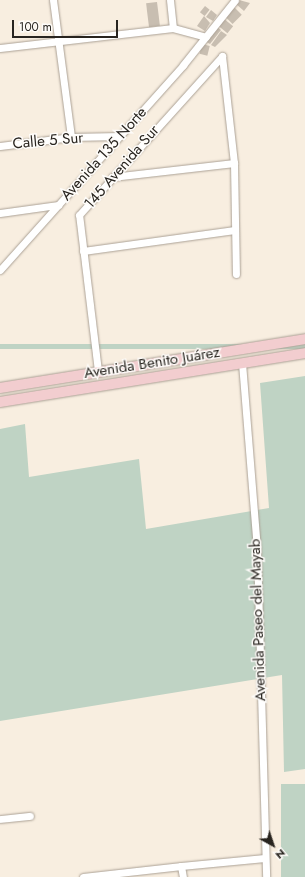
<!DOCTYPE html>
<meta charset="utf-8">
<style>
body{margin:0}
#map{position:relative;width:305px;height:877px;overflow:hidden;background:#f8eee0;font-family:Jost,sans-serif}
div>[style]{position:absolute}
.green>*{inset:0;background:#bfd3c4;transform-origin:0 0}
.building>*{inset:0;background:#c8beb1;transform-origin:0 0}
.roads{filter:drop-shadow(0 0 1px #aba195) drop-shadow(0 0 1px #aba195)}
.street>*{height:7px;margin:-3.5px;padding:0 3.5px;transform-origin:3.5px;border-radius:3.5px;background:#fff}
.secondary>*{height:10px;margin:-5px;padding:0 5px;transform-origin:5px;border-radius:5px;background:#f2cdcf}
span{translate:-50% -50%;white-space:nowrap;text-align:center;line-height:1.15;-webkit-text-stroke:3px #fefcf9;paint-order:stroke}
.street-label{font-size:15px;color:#28241f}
.north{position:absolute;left:253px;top:825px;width:40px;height:40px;-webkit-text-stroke:3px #fefcf9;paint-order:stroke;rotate:140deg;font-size:11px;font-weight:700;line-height:16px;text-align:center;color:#28241f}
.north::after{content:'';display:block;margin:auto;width:14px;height:18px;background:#28241f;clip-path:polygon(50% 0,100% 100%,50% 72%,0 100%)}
.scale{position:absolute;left:12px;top:20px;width:106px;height:18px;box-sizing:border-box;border:2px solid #28241f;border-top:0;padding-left:5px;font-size:12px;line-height:14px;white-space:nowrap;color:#28241f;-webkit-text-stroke:3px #fefcf9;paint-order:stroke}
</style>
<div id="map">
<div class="green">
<div style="left:305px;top:344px;width:5px;height:309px;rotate:90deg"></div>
<div style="clip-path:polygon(305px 376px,305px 769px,284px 772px,282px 675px,0 721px,0 429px,25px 424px,29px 477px,139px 459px,146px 529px,269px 508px,260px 383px)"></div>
<div style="left:305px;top:784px;width:93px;height:24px;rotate:90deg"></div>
</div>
<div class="building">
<div style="clip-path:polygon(239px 0,250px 3px,244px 11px,236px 4px)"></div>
<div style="left:157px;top:2px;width:24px;height:11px;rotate:83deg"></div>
<div style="left:205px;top:6px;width:6px;height:8px;rotate:39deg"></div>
<div style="left:234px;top:7px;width:11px;height:13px;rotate:45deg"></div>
<div style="clip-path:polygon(211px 10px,217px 15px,213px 21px,206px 17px)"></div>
<div style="clip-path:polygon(204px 16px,210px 23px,205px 31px,197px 26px)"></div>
<div style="left:223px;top:18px;width:13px;height:9px;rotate:39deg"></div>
<div style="clip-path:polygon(217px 27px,221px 30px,210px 44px,205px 41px)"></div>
<div style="clip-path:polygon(221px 31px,227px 35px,215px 47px,211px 45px)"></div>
<div style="left:202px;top:44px;width:8px;height:10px;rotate:14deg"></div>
</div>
<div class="roads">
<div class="street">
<div style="left:53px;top:0;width:138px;rotate:82.5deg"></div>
<div style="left:170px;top:0;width:28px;rotate:84deg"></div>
<div style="left:0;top:48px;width:174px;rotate:-6.6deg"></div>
<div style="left:173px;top:28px;width:34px;rotate:15deg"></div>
<div style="left:0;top:146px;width:72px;rotate:-7.2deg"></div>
<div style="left:71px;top:137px;width:49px;rotate:-1.2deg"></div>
<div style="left:112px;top:177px;width:123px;rotate:-6.5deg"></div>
<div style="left:0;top:213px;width:59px;rotate:-7.9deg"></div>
<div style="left:83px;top:251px;width:153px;rotate:-7.9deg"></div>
<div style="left:0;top:270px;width:275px;rotate:-48.2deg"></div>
<div style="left:183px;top:65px;width:83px;rotate:-51.3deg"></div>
<div style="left:242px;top:363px;width:187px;rotate:85.4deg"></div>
<div style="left:257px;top:549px;width:328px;rotate:88.4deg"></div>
<div style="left:98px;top:371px;width:157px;rotate:-96.9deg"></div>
<div style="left:79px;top:215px;width:214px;rotate:-48deg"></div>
<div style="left:222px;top:56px;width:108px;rotate:83.6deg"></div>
<div style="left:234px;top:163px;width:111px;rotate:89deg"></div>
<div style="left:0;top:819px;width:30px;rotate:-6deg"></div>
<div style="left:181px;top:866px;width:84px;rotate:-5.4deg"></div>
<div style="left:83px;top:877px;width:99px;rotate:-6.4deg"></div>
<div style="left:181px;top:866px;width:11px;rotate:80deg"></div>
</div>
<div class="secondary">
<div style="left:0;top:388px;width:309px;rotate:-9.1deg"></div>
<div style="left:0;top:402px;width:309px;rotate:-9.1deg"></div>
</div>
</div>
<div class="street-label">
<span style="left:48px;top:141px;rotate:-5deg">Calle 5 Sur</span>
<span style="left:104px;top:154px;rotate:-48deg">Avenida 135 Norte</span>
<span style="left:122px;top:167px;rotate:-49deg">145 Avenida Sur</span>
<span style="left:152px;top:363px;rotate:-9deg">Avenida Benito Juárez</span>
<span style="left:258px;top:620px;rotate:-92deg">Avenida Paseo del Mayab</span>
</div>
<div class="north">N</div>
<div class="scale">100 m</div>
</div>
